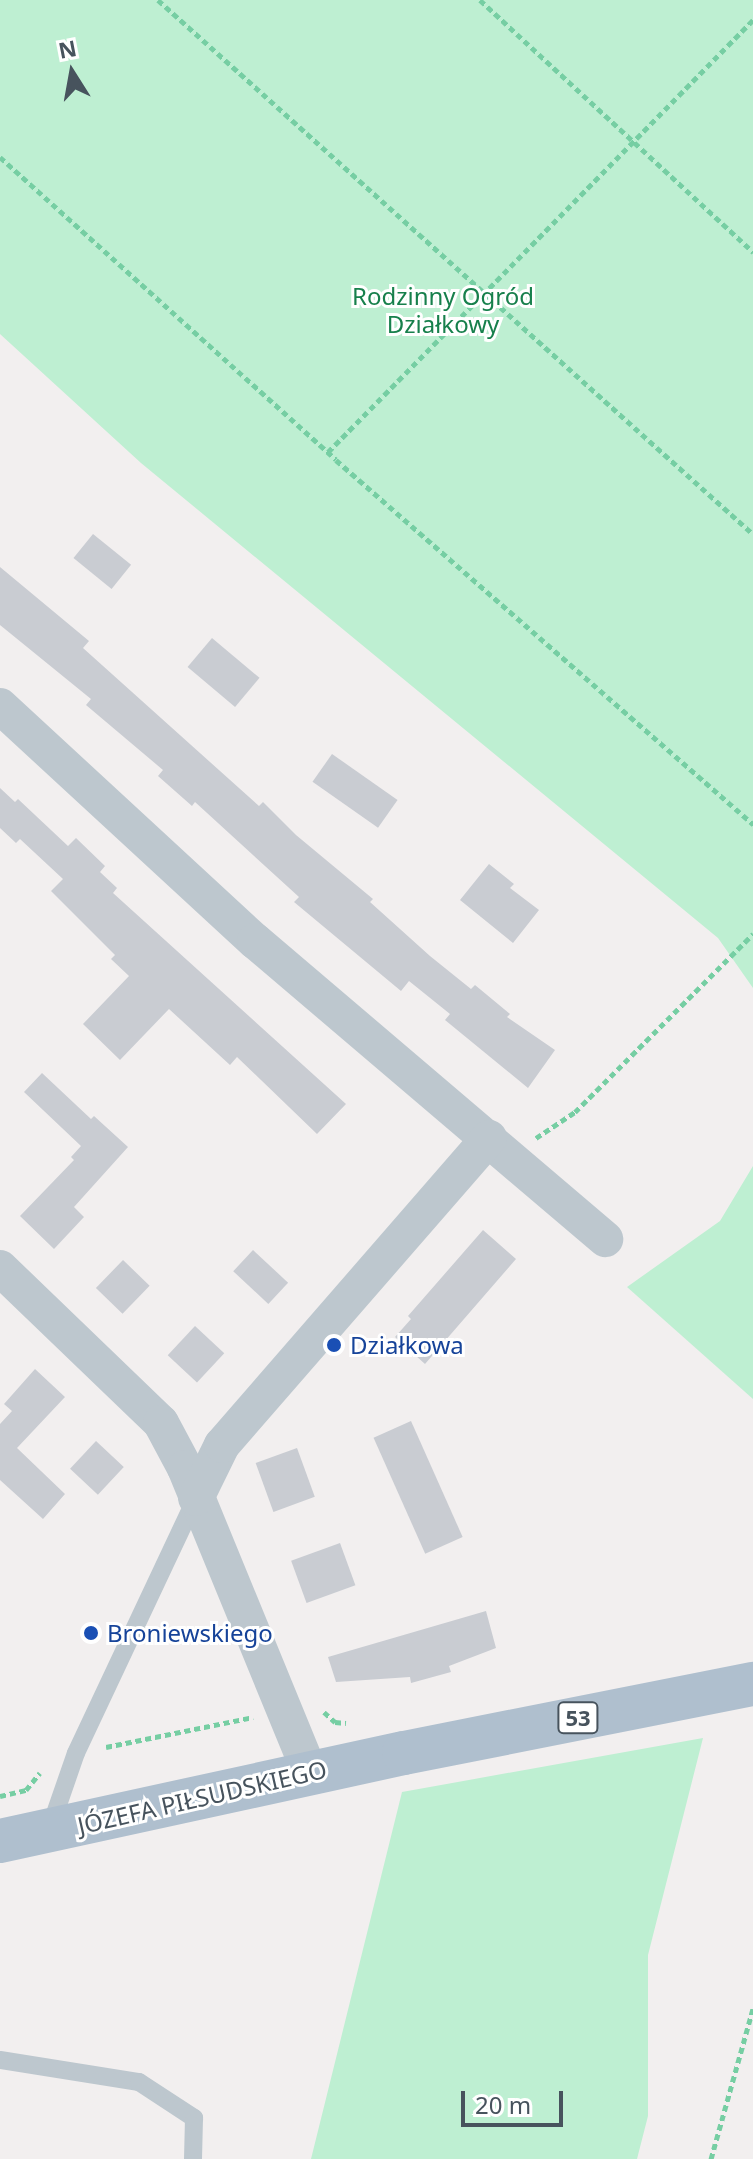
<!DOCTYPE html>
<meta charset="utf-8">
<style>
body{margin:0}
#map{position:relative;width:753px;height:2159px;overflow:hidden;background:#f2efef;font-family:"Noto Sans",sans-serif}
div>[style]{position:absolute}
.green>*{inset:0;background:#beefd2}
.building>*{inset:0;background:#c9ccd2;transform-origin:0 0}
.path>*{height:5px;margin-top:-2.5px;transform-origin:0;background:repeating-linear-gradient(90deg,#76cea3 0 6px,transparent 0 10px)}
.service>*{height:18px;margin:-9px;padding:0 9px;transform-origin:9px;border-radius:9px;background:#bdc7ce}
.minor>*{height:36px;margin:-18px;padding:0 18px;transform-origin:18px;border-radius:18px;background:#bdc7ce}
.primary>*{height:44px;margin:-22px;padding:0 22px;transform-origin:22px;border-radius:22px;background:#afbfce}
.dots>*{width:22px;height:22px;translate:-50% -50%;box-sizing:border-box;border:4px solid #fff;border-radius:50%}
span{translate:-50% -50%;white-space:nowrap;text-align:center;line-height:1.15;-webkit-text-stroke:6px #fff;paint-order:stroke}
.shield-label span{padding:2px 6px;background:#fff;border:2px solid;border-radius:6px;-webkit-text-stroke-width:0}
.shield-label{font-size:22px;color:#47535d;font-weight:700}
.park-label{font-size:24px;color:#17804c}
.transit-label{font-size:24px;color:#164399}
.left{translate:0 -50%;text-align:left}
.street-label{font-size:24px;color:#47535d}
.north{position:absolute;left:32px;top:32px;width:80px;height:80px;-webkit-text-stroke:6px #fff;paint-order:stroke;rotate:349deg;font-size:22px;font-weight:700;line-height:32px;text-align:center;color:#47535d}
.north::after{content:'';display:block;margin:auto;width:28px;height:36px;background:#47535d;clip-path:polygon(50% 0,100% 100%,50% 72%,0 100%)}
.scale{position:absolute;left:461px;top:2091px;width:102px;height:36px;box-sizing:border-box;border:4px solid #47535d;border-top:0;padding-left:10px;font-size:24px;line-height:28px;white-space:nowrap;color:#47535d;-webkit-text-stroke:6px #fff;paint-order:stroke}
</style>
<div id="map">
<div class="green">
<div style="clip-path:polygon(0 0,753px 0,753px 988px,718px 938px,141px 463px,0 334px)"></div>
<div style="clip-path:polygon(753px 1166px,753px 1399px,627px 1287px,720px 1221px)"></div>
<div style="clip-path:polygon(703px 1738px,648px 1955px,648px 2116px,637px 2159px,311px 2159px,402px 1792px)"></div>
</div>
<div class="building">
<div style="left:93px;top:534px;width:49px;height:31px;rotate:39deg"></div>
<div style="clip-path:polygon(0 567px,89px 641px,83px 648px,259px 806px,263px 802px,296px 835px,373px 899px,370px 902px,430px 956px,471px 989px,475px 985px,510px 1014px,507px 1017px,555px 1050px,528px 1088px,445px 1020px,450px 1014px,409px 981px,401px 991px,294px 902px,299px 897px,195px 802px,192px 806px,158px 776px,163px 770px,86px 705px,91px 699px,0 625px)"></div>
<div style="left:212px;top:638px;width:62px;height:38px;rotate:40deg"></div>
<div style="left:332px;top:754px;width:80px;height:34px;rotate:35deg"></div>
<div style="clip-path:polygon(0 788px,15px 802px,18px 799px,68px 846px,76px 838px,105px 866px,100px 872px,117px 888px,113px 893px,346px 1104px,317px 1134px,237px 1057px,230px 1065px,169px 1009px,120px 1060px,83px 1024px,129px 976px,111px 959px,115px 955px,51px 891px,63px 879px,20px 839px,16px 843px,0 828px)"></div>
<div style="clip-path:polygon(489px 864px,514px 884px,510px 888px,539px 910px,513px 943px,460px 900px)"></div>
<div style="clip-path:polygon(42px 1073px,91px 1119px,94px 1116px,128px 1147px,74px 1207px,84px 1217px,54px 1249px,20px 1216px,74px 1160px,71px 1157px,81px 1146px,24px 1092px)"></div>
<div style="clip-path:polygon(483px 1230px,516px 1259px,425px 1364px,395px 1337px,411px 1319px,408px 1316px)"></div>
<div style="left:253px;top:1250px;width:48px;height:29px;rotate:43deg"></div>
<div style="left:123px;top:1260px;width:37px;height:39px;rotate:44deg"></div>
<div style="left:195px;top:1326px;width:40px;height:40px;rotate:43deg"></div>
<div style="clip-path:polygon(35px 1369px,65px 1397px,17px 1448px,65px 1494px,43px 1519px,0 1480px,0 1424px,12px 1411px,4px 1404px)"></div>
<div style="left:411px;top:1421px;width:127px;height:41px;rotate:66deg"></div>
<div style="left:96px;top:1441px;width:38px;height:38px;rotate:43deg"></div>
<div style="left:297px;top:1448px;width:52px;height:44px;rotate:70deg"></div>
<div style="left:340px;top:1543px;width:45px;height:52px;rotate:70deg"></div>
<div style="clip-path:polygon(486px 1611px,496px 1648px,449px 1666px,451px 1672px,411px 1683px,410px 1677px,336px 1682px,328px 1657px)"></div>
</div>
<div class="path">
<div style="left:158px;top:0;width:799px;rotate:41.91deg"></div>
<div style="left:480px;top:0;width:372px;rotate:42.7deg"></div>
<div style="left:0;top:157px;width:452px;rotate:42deg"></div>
<div style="left:336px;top:460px;width:554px;rotate:41.12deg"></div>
<div style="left:328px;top:452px;width:606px;rotate:-45.47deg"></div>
<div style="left:536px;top:1138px;width:47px;rotate:-33.7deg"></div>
<div style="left:575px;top:1112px;width:252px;rotate:-45deg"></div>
<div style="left:324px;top:1712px;width:15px;rotate:42deg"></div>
<div style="left:335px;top:1722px;width:11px;rotate:5deg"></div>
<div style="left:106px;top:1747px;width:150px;rotate:-11.5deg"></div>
<div style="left:0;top:1796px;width:27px;rotate:-13deg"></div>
<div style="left:26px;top:1790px;width:22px;rotate:-51deg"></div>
<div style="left:711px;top:2159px;width:156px;rotate:-74.4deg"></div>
</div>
<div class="service">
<div style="left:50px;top:1828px;width:79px;rotate:-70.9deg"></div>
<div style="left:76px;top:1753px;width:282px;rotate:-64.8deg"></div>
<div style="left:0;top:2060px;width:141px;rotate:9deg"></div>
<div style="left:139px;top:2082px;width:66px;rotate:33.2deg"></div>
<div style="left:194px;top:2118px;width:41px;rotate:91.4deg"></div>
</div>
<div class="minor">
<div style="left:0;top:706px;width:347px;rotate:42.7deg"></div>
<div style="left:255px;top:941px;width:460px;rotate:40.4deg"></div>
<div style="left:0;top:1268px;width:223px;rotate:43.9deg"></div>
<div style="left:161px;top:1423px;width:51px;rotate:61.9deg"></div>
<div style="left:185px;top:1468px;width:330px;rotate:67.7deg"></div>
<div style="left:196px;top:1498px;width:59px;rotate:-63.9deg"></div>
<div style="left:222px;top:1445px;width:407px;rotate:-49deg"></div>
</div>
<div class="primary">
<div style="left:0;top:1841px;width:413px;rotate:-12.3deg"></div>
<div style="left:404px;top:1753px;width:356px;rotate:-11.2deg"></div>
</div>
<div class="dots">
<div style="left:334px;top:1345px;background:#1a4fb4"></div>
<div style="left:91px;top:1633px;background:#1a4fb4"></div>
</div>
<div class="shield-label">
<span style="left:578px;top:1718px">53</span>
</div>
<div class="park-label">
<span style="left:443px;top:310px">Rodzinny Ogród<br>Działkowy</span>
</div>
<div class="transit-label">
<span class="left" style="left:350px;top:1345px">Działkowa</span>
<span class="left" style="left:107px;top:1633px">Broniewskiego</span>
</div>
<div class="street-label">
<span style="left:202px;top:1797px;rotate:-13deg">JÓZEFA PIŁSUDSKIEGO</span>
</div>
<div class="north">N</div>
<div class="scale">20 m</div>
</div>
